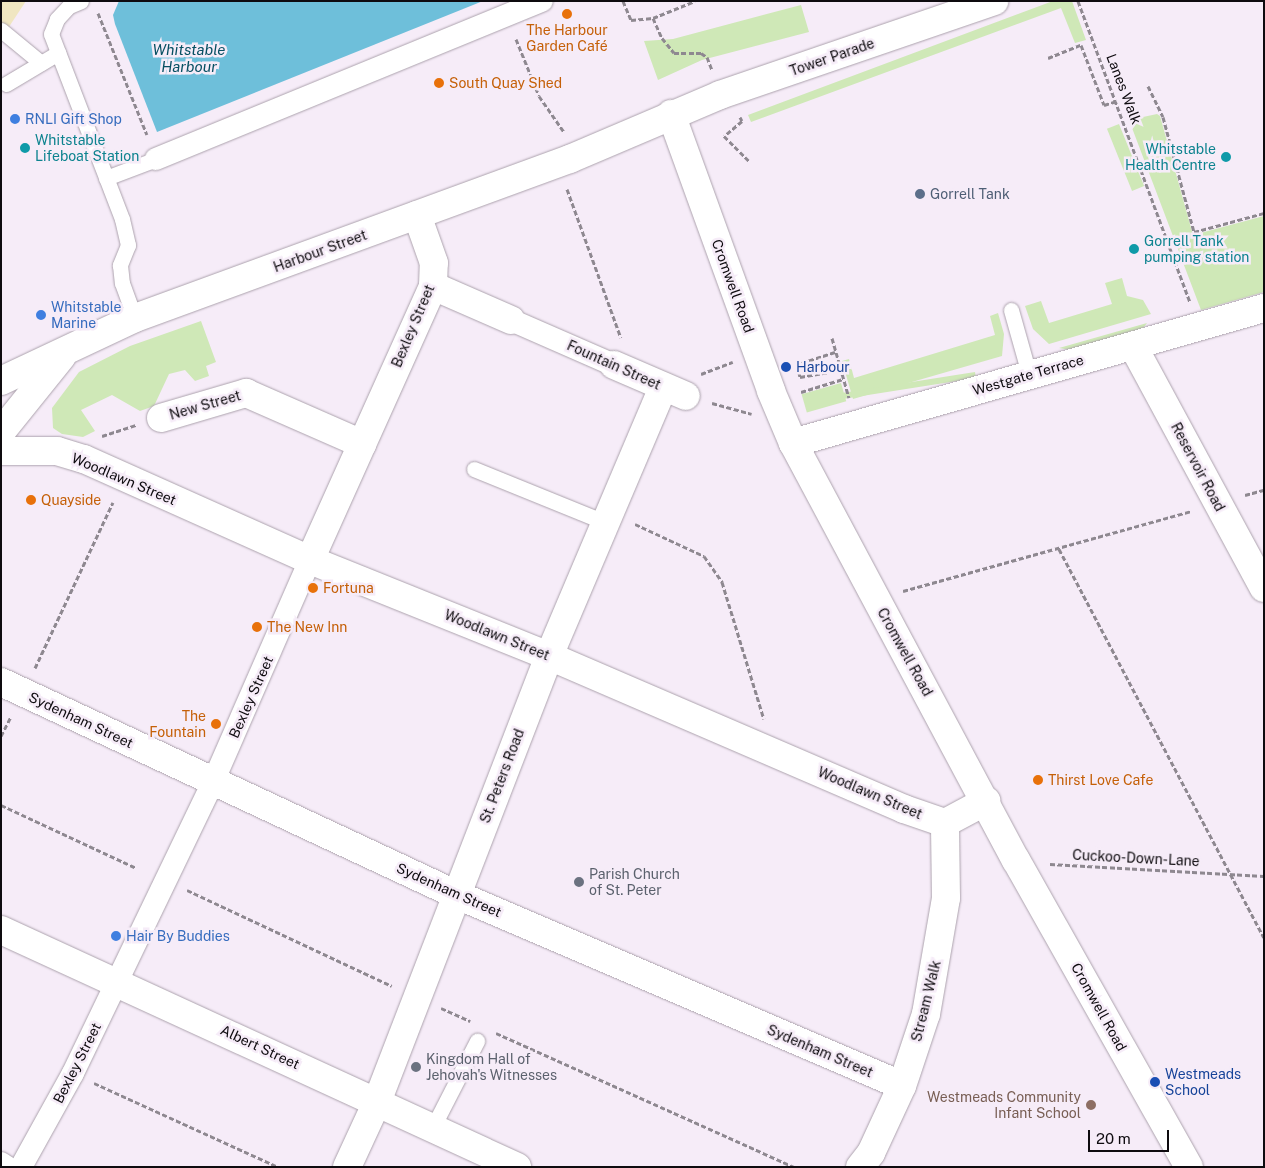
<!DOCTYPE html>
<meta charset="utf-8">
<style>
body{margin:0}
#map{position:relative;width:1265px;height:1168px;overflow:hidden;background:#f6ecf8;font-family:"Public Sans",sans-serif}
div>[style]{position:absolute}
.green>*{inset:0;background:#cfe8b7;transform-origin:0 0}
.sand>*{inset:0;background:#f0e6c1}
.water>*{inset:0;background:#6ebfda}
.path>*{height:3px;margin-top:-1.5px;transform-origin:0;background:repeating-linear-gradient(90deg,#8e8890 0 5px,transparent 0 7.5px)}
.roads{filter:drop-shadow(0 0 1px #aca2ad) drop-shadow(0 0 1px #aca2ad)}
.service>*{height:15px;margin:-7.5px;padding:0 7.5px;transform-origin:7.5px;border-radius:7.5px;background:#fff}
.pedestrian>*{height:22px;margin:-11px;padding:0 11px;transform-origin:11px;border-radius:11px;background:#fff}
.minor>*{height:28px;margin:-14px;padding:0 14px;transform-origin:14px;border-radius:14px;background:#fff}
.secondary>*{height:28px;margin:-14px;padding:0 14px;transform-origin:14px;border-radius:14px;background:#fff}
.dots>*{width:14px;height:14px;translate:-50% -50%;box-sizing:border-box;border:2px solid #f6ecf8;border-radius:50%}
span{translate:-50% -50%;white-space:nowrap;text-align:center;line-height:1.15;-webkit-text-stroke:5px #f6ecf8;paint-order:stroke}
.food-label{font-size:14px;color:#c56008}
.left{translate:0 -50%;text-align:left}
.right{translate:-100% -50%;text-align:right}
.street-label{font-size:14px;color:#0e0b0f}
.shop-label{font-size:14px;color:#366cbe}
.culture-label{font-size:14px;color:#0d838f}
.service-label{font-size:14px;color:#4e5e75}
.transit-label{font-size:14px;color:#164399}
.worship-label{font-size:14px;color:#5b616d}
.education-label{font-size:14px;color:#785e54}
.water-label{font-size:15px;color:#064f62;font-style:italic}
.frame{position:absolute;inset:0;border:2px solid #0e0b0f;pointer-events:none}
.scale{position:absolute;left:1088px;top:1130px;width:81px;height:22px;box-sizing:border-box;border:2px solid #0e0b0f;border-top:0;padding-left:6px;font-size:15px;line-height:18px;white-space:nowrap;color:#0e0b0f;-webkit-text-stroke:4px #f6ecf8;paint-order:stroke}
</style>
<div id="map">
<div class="green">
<div style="clip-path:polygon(1053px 1px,1072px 1px,1086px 40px,1075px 43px,1061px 8px,751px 122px,748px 115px)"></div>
<div style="clip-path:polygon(801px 5px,809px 32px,702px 60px,658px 80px,644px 41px,673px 39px)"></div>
<div style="clip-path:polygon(1157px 114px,1160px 116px,1193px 235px,1264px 216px,1264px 292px,1201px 310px,1129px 120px)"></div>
<div style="left:1119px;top:124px;width:67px;height:13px;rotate:68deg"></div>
<div style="clip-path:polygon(1122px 278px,1127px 296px,1143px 300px,1151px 314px,1049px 344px,1033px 329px,1025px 306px,1041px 301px,1049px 323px,1112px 304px,1105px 283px)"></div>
<div style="clip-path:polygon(998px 313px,1004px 334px,1002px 356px,853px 399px,842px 361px,849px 359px,854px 378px,995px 335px,990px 316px)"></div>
<div style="clip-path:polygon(201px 321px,216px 362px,206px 366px,209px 376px,195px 381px,185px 370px,169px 374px,154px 406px,140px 411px,112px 395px,81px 410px,95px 431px,83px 437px,62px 434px,53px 428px,52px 408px,79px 372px,130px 346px)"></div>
<div style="clip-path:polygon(1147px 323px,1141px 331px,1071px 350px,1059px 348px)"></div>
<div style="left:975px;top:372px;width:6px;height:159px;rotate:81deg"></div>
<div style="left:841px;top:383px;width:19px;height:41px;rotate:74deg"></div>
</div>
<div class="sand">
<div style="clip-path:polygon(1px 1px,26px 1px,1px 39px)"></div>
</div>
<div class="water">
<div style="clip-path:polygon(119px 1px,483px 1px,157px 132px,115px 24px,113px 15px)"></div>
</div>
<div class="path">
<div style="left:623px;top:1px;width:21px;rotate:67deg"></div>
<div style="left:631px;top:20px;width:22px;rotate:-5deg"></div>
<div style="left:653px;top:18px;width:45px;rotate:-22deg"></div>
<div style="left:1078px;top:1px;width:321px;rotate:69.6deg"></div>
<div style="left:98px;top:13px;width:131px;rotate:68.1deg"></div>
<div style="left:653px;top:18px;width:22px;rotate:66deg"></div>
<div style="left:662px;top:38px;width:19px;rotate:51deg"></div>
<div style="left:674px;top:53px;width:27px"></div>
<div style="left:701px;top:53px;width:7px;rotate:34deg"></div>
<div style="left:707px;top:57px;width:14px;rotate:69deg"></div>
<div style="left:516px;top:39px;width:61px;rotate:68deg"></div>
<div style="left:539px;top:96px;width:44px;rotate:55.2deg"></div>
<div style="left:1048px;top:58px;width:35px;rotate:-22deg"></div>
<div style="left:1081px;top:45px;width:64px;rotate:69deg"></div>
<div style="left:1104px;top:105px;width:14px;rotate:-17deg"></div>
<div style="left:1148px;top:86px;width:34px;rotate:64deg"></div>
<div style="left:1163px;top:117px;width:119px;rotate:74.9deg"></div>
<div style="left:1194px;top:232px;width:73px;rotate:-15.2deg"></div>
<div style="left:740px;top:117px;width:4px;rotate:63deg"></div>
<div style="left:742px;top:121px;width:23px;rotate:140deg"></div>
<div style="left:724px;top:136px;width:35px;rotate:45deg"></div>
<div style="left:567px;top:189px;width:158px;rotate:70.1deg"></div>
<div style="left:832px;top:338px;width:62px;rotate:74.2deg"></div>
<div style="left:835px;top:352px;width:40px;rotate:162deg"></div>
<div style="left:797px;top:364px;width:13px;rotate:77deg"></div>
<div style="left:800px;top:377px;width:41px;rotate:-9.9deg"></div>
<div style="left:701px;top:374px;width:34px;rotate:-21deg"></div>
<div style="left:801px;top:392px;width:44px;rotate:-17.2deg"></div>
<div style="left:712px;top:403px;width:41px;rotate:15.4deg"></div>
<div style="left:102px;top:436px;width:36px;rotate:-18deg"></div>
<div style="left:1245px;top:495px;width:20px;rotate:-15deg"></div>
<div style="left:635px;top:524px;width:76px;rotate:24.9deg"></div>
<div style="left:704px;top:556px;width:32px;rotate:55deg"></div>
<div style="left:722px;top:582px;width:143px;rotate:73deg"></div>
<div style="left:1059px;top:549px;width:439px;rotate:62.2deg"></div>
<div style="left:903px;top:591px;width:299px;rotate:-15.5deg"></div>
<div style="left:35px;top:668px;width:183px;rotate:-64.8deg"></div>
<div style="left:1px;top:736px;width:22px;rotate:-63deg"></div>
<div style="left:1px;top:805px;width:149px;rotate:25deg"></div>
<div style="left:1050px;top:864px;width:214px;rotate:3.2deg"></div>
<div style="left:187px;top:890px;width:226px;rotate:25.1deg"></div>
<div style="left:441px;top:1008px;width:32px;rotate:24deg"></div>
<div style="left:496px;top:1033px;width:327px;rotate:24.2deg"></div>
<div style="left:94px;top:1083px;width:202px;rotate:24.5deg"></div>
</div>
<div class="roads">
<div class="service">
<div style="left:81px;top:1px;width:13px;rotate:157deg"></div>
<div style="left:69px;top:6px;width:18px;rotate:133deg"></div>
<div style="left:57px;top:19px;width:16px;rotate:112deg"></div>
<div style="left:51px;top:34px;width:198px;rotate:69deg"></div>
<div style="left:122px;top:219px;width:27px;rotate:77deg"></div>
<div style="left:128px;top:245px;width:22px;rotate:112deg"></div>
<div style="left:120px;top:265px;width:18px;rotate:84deg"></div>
<div style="left:122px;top:283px;width:37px;rotate:70deg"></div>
<div style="left:1px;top:30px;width:52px;rotate:39.5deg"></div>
<div style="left:6px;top:84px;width:61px;rotate:-30.8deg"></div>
<div style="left:106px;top:178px;width:53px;rotate:-20.8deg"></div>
<div style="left:1011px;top:310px;width:66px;rotate:74.3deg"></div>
<div style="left:474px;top:469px;width:144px;rotate:22.1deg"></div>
<div style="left:433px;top:1127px;width:97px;rotate:-62.9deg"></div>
</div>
<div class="pedestrian">
<div style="left:156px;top:159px;width:417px;rotate:-22.3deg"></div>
<div style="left:511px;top:320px;width:112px;rotate:23.6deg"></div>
<div style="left:1px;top:1163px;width:7px;rotate:34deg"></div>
<div style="left:21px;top:1167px;width:107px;rotate:-61deg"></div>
<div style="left:73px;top:1073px;width:323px;rotate:-64.3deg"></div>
<div style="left:213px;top:782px;width:242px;rotate:-66.4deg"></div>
</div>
<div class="minor">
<div style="left:671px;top:114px;width:294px;rotate:70.1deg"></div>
<div style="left:771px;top:391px;width:56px;rotate:67.1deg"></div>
<div style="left:793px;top:443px;width:473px;rotate:61.9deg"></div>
<div style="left:1016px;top:860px;width:352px;rotate:60.6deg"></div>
<div style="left:433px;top:286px;width:85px;rotate:23.6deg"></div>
<div style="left:1133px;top:346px;width:275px;rotate:61.6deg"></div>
<div style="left:614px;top:365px;width:78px;rotate:23.3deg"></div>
<div style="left:161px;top:418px;width:89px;rotate:-16.4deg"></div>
<div style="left:246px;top:393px;width:127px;rotate:23.7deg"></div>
<div style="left:793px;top:443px;width:490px;rotate:-16deg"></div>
<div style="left:1px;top:451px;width:56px"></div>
<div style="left:57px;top:451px;width:28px;rotate:17deg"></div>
<div style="left:84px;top:459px;width:248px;rotate:24.1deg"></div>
<div style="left:310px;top:560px;width:258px;rotate:21.9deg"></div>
<div style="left:549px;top:656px;width:387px;rotate:23.3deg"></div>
<div style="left:904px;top:809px;width:43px;rotate:18.9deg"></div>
<div style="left:945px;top:823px;width:47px;rotate:-28.2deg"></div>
<div style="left:310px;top:560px;width:300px;rotate:-65.8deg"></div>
<div style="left:433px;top:286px;width:23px;rotate:-88deg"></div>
<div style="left:434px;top:263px;width:51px;rotate:-109.5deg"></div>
<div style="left:1px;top:682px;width:501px;rotate:25.03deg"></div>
<div style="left:455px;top:894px;width:486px;rotate:23.2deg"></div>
<div style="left:1px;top:930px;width:568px;rotate:24.67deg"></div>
<div style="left:347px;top:1167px;width:72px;rotate:-65.2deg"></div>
<div style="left:377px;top:1102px;width:478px;rotate:-68.9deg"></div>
<div style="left:549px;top:656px;width:291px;rotate:-67deg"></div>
<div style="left:860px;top:1167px;width:18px;rotate:-52deg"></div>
<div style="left:871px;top:1153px;width:74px;rotate:-65.2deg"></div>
<div style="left:902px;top:1086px;width:76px;rotate:-71.6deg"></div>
<div style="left:926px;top:1014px;width:118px;rotate:-80.2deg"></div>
<div style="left:946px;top:898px;width:75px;rotate:-90.8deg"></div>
</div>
<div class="secondary">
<div style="left:1px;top:381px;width:148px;rotate:-25.2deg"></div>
<div style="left:135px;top:318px;width:463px;rotate:-20.1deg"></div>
<div style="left:570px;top:159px;width:163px;rotate:-23.1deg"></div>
<div style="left:720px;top:95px;width:290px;rotate:-18.9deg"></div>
<div style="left:1px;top:432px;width:97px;rotate:-51.2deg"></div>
</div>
</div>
<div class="dots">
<div style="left:567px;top:14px;background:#e8710a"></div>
<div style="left:439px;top:83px;background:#e8710a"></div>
<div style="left:15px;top:119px;background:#3f7fe0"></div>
<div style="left:25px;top:148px;background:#0f9aa8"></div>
<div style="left:1226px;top:157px;background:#0f9aa8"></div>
<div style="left:920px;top:194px;background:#5c6f8a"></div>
<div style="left:1134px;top:249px;background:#0f9aa8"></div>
<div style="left:41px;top:315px;background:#3f7fe0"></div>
<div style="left:786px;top:367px;background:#1a4fb4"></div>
<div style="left:31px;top:500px;background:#e8710a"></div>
<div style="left:313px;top:588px;background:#e8710a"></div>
<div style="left:257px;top:627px;background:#e8710a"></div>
<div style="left:216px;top:724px;background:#e8710a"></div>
<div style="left:1038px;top:780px;background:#e8710a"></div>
<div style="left:579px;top:882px;background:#6b7280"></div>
<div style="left:116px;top:936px;background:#3f7fe0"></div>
<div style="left:416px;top:1067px;background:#6b7280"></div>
<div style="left:1155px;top:1082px;background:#1a4fb4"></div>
<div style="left:1091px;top:1105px;background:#8d6e63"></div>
</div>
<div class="food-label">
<span style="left:567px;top:38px">The Harbour<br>Garden Café</span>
<span class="left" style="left:449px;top:83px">South Quay Shed</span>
<span class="left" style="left:41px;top:500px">Quayside</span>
<span class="left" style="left:323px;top:588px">Fortuna</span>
<span class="left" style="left:267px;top:627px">The New Inn</span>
<span class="right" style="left:206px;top:724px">The<br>Fountain</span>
<span class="left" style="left:1048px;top:780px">Thirst Love Cafe</span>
</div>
<div class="street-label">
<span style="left:832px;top:57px;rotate:-19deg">Tower Parade</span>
<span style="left:1124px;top:89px;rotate:69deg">Lanes Walk</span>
<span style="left:320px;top:251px;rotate:-20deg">Harbour Street</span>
<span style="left:733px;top:286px;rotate:70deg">Cromwell Road</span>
<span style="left:413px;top:326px;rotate:-67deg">Bexley Street</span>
<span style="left:614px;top:365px;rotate:24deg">Fountain Street</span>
<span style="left:1028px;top:375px;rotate:-16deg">Westgate Terrace</span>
<span style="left:205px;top:405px;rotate:-16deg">New Street</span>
<span style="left:1198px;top:467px;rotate:62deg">Reservoir Road</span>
<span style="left:124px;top:479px;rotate:23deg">Woodlawn Street</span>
<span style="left:497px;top:635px;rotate:22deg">Woodlawn Street</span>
<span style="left:905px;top:652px;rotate:61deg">Cromwell Road</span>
<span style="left:251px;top:697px;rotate:-66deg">Bexley Street</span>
<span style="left:81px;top:720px;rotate:25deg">Sydenham Street</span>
<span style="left:502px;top:776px;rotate:-69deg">St. Peters Road</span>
<span style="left:870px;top:793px;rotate:23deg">Woodlawn Street</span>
<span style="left:1136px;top:858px;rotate:3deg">Cuckoo-Down-Lane</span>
<span style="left:449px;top:890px;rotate:24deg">Sydenham Street</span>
<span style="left:926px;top:1001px;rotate:-76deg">Stream Walk</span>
<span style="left:1099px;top:1007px;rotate:61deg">Cromwell Road</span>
<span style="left:260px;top:1047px;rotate:25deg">Albert Street</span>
<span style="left:820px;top:1051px;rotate:23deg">Sydenham Street</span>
<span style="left:77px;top:1063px;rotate:-63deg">Bexley Street</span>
</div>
<div class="shop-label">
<span class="left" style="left:25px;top:119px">RNLI Gift Shop</span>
<span class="left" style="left:51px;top:315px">Whitstable<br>Marine</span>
<span class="left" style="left:126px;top:936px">Hair By Buddies</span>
</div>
<div class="culture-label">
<span class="left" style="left:35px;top:148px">Whitstable<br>Lifeboat Station</span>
<span class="right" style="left:1216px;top:157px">Whitstable<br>Health Centre</span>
<span class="left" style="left:1144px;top:249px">Gorrell Tank<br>pumping station</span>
</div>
<div class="service-label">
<span class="left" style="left:930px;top:194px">Gorrell Tank</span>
</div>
<div class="transit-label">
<span class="left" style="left:796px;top:367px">Harbour</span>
<span class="left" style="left:1165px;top:1082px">Westmeads<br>School</span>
</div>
<div class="worship-label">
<span class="left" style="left:589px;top:882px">Parish Church<br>of St. Peter</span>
<span class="left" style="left:426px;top:1067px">Kingdom Hall of<br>Jehovah's Witnesses</span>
</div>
<div class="education-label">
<span class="right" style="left:1081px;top:1105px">Westmeads Community<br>Infant School</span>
</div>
<div class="water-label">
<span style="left:189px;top:58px">Whitstable<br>Harbour</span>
</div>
<div class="frame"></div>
<div class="scale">20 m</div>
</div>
